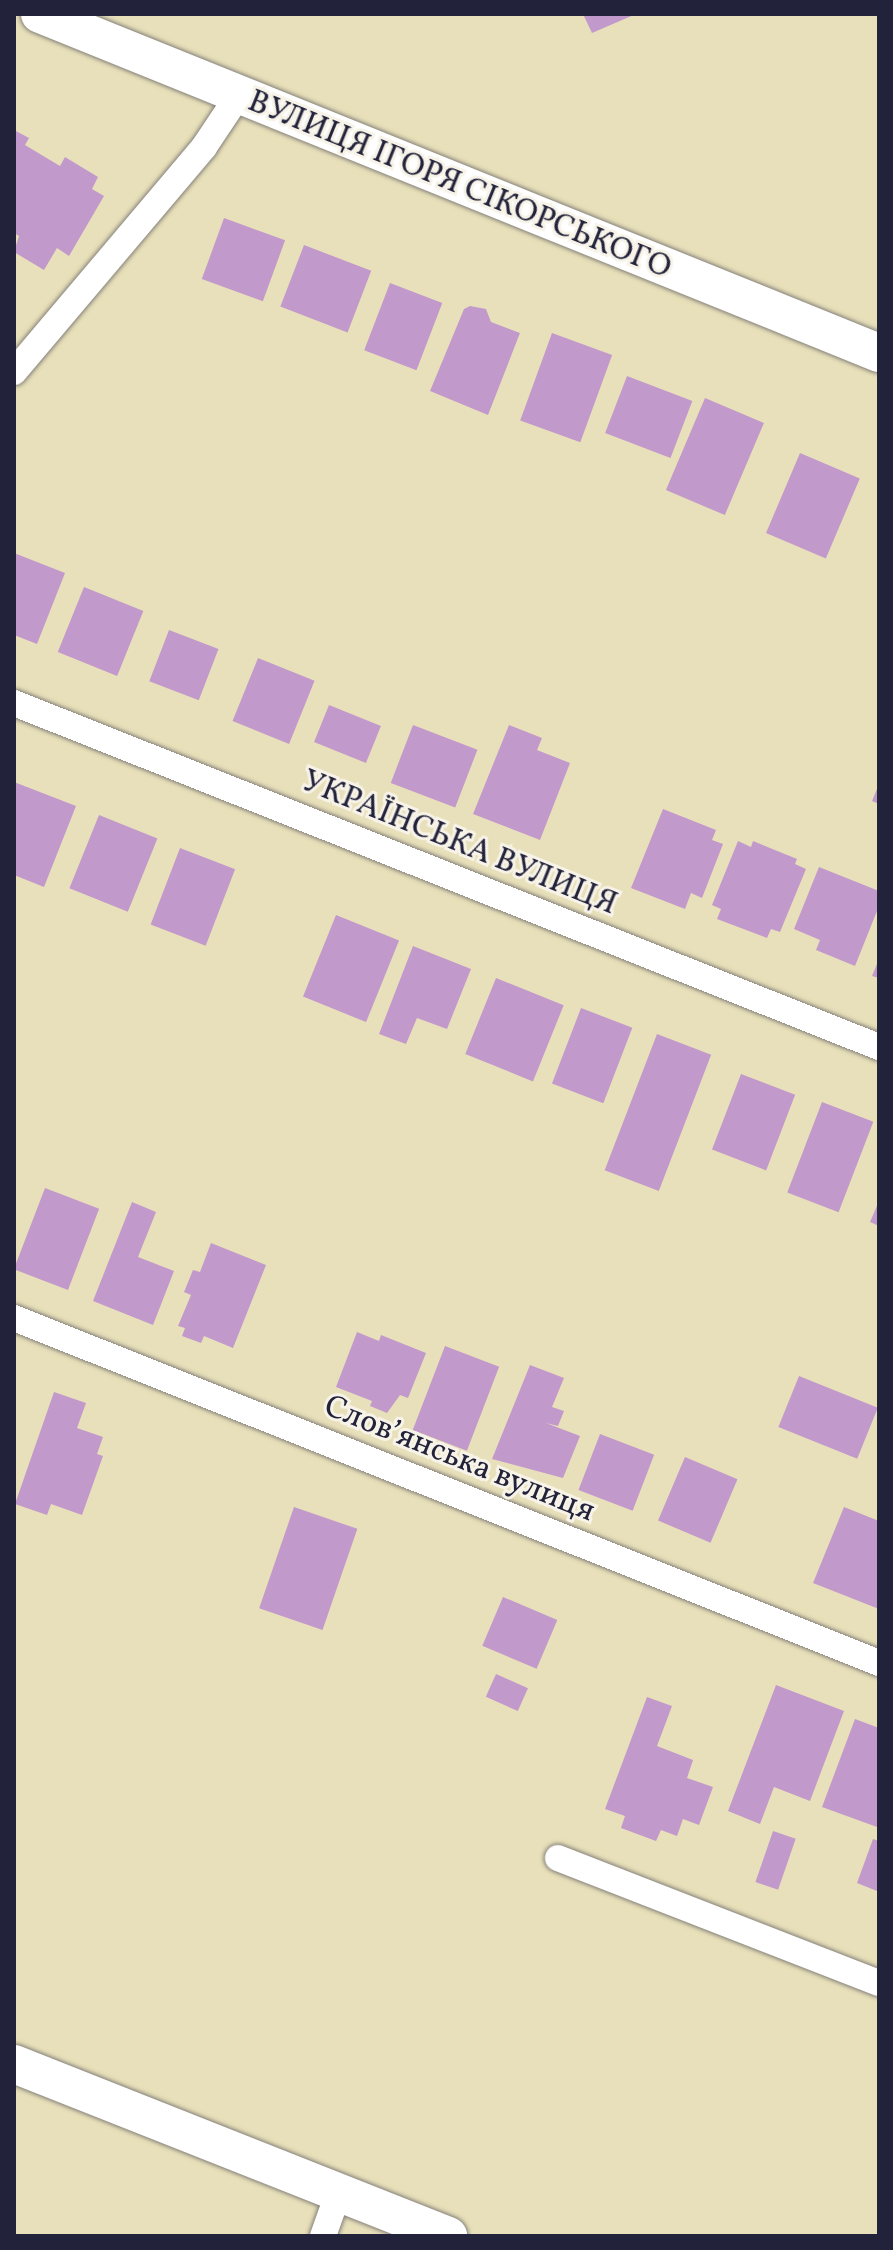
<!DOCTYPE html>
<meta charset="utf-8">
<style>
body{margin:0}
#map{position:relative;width:893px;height:2250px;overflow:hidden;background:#e8e0ba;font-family:Vollkorn,serif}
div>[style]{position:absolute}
.building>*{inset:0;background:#c299cb;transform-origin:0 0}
.roads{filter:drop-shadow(0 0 2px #85817a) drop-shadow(0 0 2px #85817a)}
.street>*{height:26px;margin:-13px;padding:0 13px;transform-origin:13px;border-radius:13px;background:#fff}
.secondary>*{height:38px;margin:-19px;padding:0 19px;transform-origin:19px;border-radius:19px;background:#fff}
span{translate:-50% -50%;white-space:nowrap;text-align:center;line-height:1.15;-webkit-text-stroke:6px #f7f3e8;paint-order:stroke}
.street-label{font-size:32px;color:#22223b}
.frame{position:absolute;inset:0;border:16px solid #22223b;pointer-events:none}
</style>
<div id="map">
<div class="building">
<div style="clip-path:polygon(583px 14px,636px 14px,592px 33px)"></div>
<div style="clip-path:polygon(14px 130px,29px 138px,25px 145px,60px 166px,65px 157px,98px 177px,92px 189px,104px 196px,69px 256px,57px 248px,44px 270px,14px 252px,19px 236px,14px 233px)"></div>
<div style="left:224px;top:218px;width:65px;height:65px;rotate:20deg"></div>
<div style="left:304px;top:245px;width:72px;height:66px;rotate:21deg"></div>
<div style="left:390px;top:283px;width:56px;height:72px;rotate:21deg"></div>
<div style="clip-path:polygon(470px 306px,486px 309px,491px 322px,520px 333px,488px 415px,430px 391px,464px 309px)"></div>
<div style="left:552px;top:333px;width:64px;height:93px;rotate:20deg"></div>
<div style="left:627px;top:376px;width:70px;height:61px;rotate:21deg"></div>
<div style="left:705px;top:398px;width:64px;height:100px;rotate:23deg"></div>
<div style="left:800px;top:453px;width:65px;height:87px;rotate:23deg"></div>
<div style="clip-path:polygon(14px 553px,65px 573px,37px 644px,14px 635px)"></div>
<div style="left:84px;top:587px;width:64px;height:70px;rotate:22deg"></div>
<div style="left:169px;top:630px;width:53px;height:55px;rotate:21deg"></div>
<div style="left:258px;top:658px;width:61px;height:68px;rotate:22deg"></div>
<div style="left:329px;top:705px;width:56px;height:40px;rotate:22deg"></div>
<div style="left:413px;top:725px;width:69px;height:62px;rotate:21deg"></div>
<div style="clip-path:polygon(509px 725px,542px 738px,537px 750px,570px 763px,540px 840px,473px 814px)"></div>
<div style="clip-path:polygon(14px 782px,76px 806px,44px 887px,14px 875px)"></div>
<div style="clip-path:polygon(879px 784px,879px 804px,872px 801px)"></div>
<div style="clip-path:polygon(663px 809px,716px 830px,712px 840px,723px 844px,702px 898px,691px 893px,685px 909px,631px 888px)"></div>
<div style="left:99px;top:815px;width:63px;height:79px;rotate:22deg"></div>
<div style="clip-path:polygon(738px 841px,751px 847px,753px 841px,797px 859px,795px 864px,806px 869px,780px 932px,771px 929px,767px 938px,717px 919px,721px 909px,712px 905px)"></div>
<div style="left:180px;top:848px;width:59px;height:82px;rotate:21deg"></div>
<div style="clip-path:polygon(819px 867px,879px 891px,879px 906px,855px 966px,816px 950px,820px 940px,794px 929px)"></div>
<div style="left:336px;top:915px;width:68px;height:88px;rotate:22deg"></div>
<div style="clip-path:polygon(413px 946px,471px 969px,447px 1029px,417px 1018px,406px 1044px,379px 1034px)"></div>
<div style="clip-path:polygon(879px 959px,879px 978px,872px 976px)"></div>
<div style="left:496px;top:978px;width:73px;height:82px;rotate:22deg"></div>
<div style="left:581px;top:1008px;width:55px;height:81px;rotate:21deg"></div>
<div style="left:657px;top:1034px;width:58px;height:146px;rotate:21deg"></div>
<div style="left:741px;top:1074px;width:58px;height:81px;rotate:21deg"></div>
<div style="left:822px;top:1102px;width:55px;height:97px;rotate:21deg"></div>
<div style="left:45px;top:1188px;width:58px;height:87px;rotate:21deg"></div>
<div style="clip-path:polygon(879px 1201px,879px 1226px,870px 1222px)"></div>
<div style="clip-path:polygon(132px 1202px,156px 1212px,138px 1257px,174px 1271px,153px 1325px,93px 1301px)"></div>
<div style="clip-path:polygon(211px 1243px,266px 1265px,233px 1348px,204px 1336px,201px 1343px,182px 1336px,185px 1328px,178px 1326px,191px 1295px,184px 1292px,193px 1270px,200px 1272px)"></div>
<div style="clip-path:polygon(357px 1332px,379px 1341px,381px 1335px,426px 1353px,408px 1398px,400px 1395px,387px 1413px,370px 1406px,372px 1401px,336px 1387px)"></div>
<div style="left:445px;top:1346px;width:58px;height:90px;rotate:21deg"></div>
<div style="clip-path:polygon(530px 1365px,564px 1378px,552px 1407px,564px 1411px,558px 1426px,546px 1423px,580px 1436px,563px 1478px,492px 1459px)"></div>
<div style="left:799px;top:1376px;width:85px;height:55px;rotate:22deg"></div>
<div style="clip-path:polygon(54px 1392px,86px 1403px,77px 1428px,103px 1437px,97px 1454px,103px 1456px,82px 1515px,51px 1504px,47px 1515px,15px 1504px)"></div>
<div style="left:600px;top:1434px;width:58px;height:60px;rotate:21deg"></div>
<div style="left:685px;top:1457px;width:57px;height:69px;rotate:23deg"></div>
<div style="left:294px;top:1507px;width:67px;height:107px;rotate:19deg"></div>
<div style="clip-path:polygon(844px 1507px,879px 1521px,879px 1609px,813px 1583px)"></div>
<div style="left:503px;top:1597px;width:59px;height:53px;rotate:23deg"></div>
<div style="left:496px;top:1674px;width:35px;height:25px;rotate:24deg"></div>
<div style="clip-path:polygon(776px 1685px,844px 1711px,810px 1801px,774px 1787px,760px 1824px,728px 1811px)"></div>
<div style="clip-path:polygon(647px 1697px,672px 1706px,657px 1746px,693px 1760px,687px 1778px,713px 1787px,699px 1825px,683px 1819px,677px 1836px,661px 1830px,656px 1841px,621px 1828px,625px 1816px,605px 1809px)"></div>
<div style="clip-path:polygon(855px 1719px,879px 1728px,877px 1827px,822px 1807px)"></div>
<div style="left:773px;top:1831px;width:24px;height:54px;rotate:19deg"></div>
<div style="clip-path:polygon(873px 1839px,879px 1841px,877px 1891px,857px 1883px)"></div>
</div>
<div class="roads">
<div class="street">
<div style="left:14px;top:372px;width:294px;rotate:-49.8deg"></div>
<div style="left:204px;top:147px;width:61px;rotate:-56.3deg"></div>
<div style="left:14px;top:703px;width:931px;rotate:21.69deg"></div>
<div style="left:14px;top:1318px;width:931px;rotate:21.74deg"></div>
<div style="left:558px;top:1858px;width:344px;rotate:21.3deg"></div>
<div style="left:323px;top:2236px;width:48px;rotate:-70.4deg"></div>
</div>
<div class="secondary">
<div style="left:40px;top:14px;width:905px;rotate:22deg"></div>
<div style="left:14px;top:2064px;width:467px;rotate:21.6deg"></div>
</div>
</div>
<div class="street-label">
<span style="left:459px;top:186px;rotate:22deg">ВУЛИЦЯ ІГОРЯ СІКОРСЬКОГО</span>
<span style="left:459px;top:844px;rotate:22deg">УКРАЇНСЬКА ВУЛИЦЯ</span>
<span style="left:459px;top:1460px;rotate:22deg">Словʼянська вулиця</span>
</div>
<div class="frame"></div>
</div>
